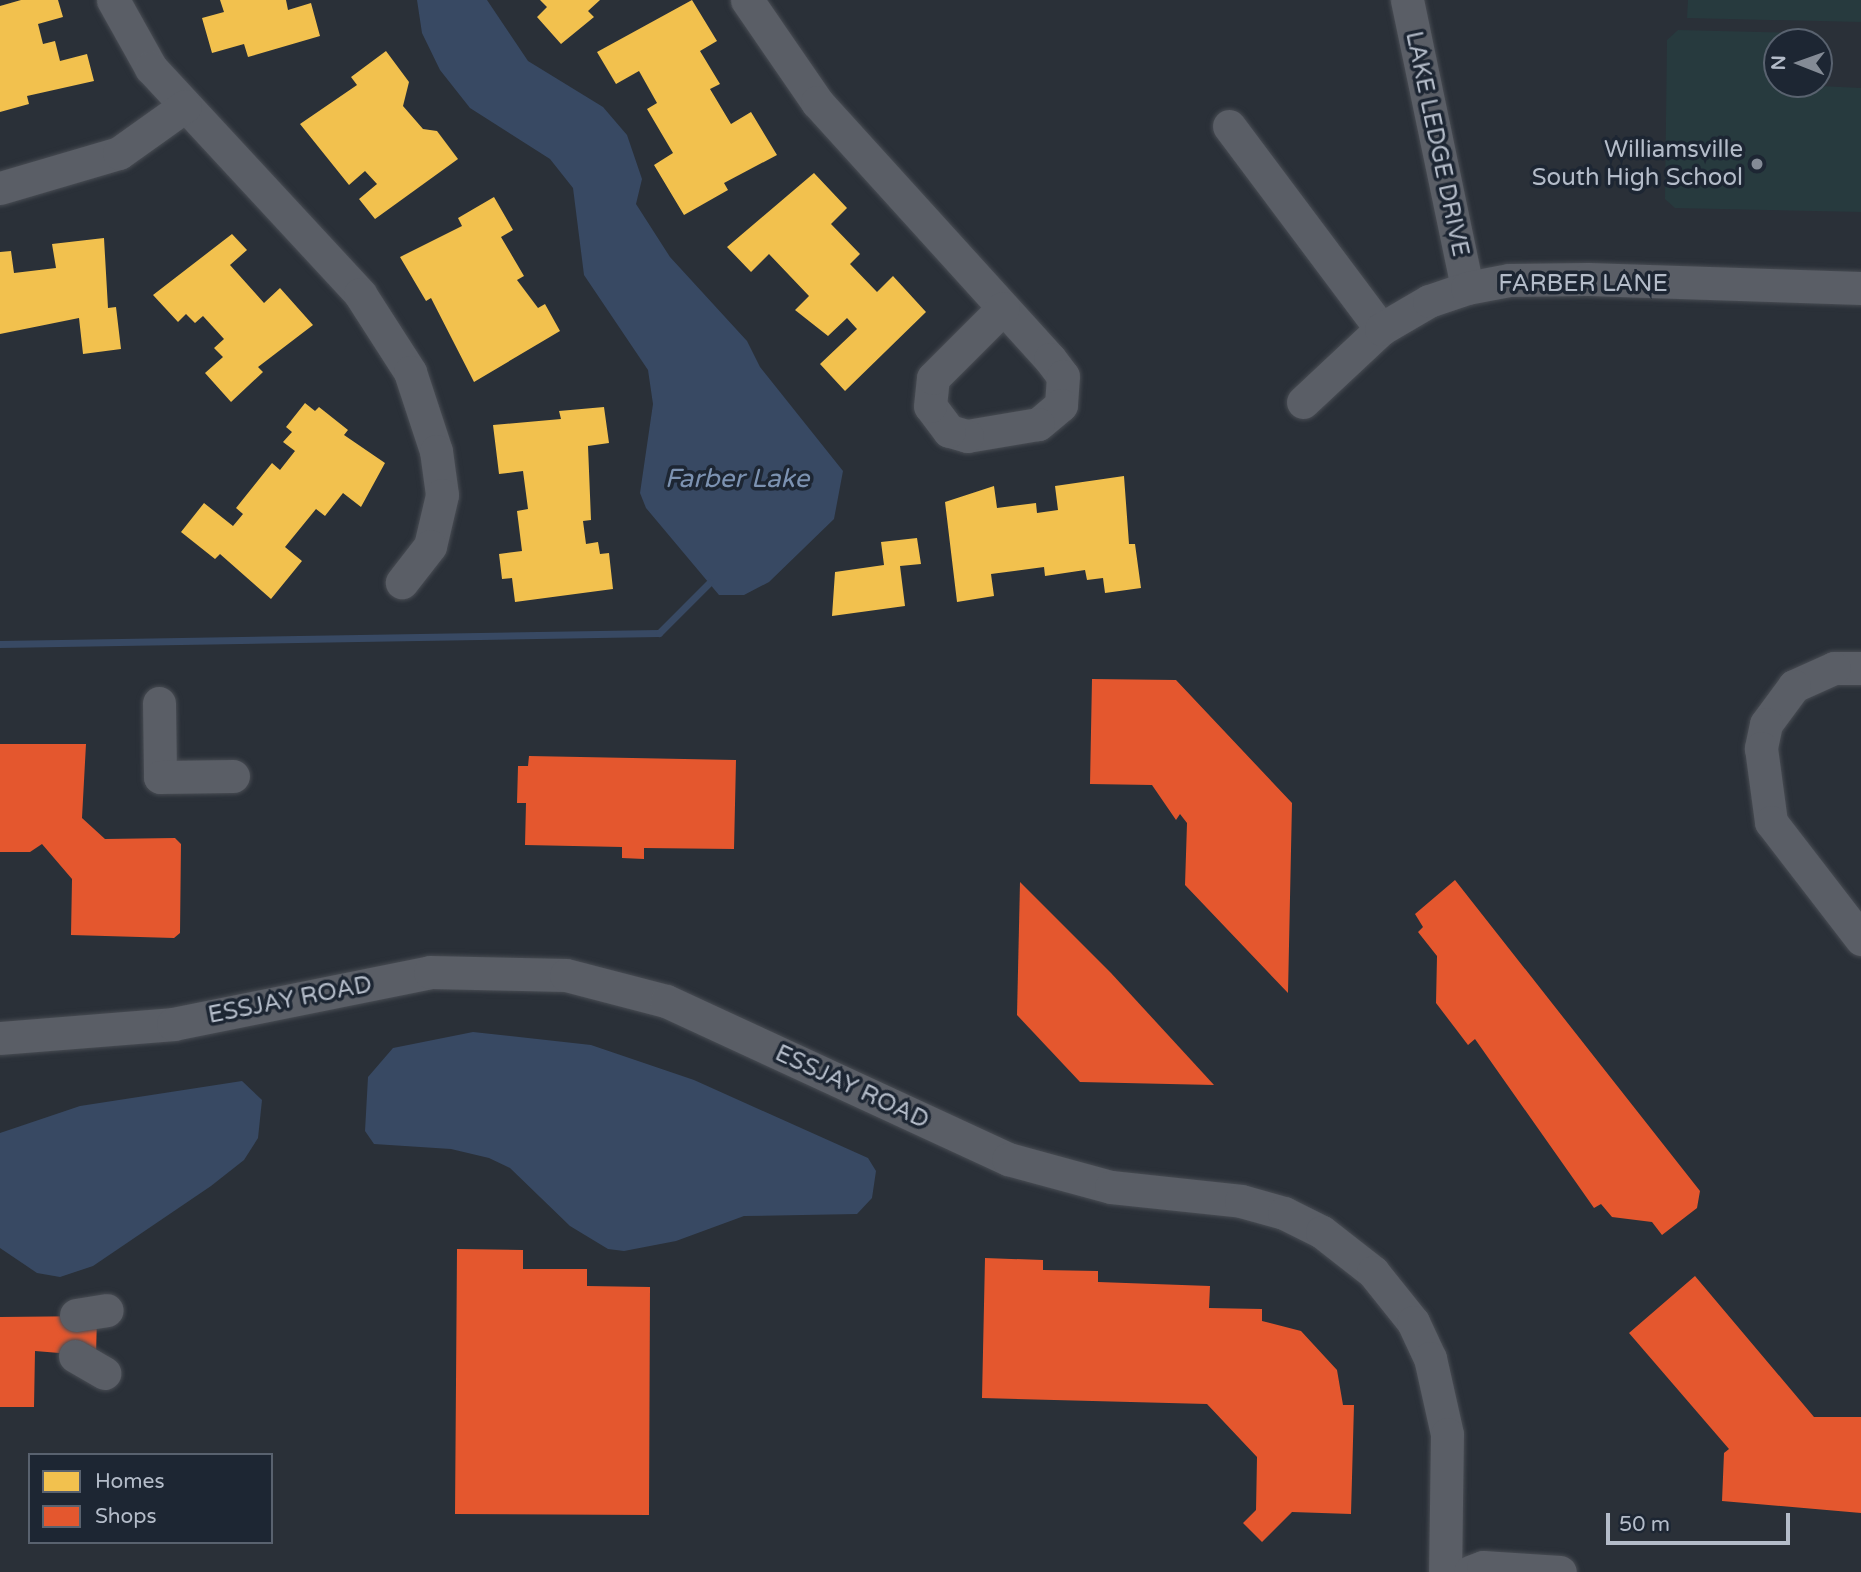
<!DOCTYPE html>
<style>
body{margin:0}
#map{position:relative;width:1861px;height:1572px;overflow:hidden;background:#2a3038;font-family:"Varela Round",sans-serif}
div>[style]{position:absolute}
.green>*{inset:0;background:#273a3e}
.water>*{inset:0;background:#384963}
.homes>*{inset:0;background:#f2c14e}
.shops>*{inset:0;background:#e4572e}
.stream>*{height:7px;margin:-3.5px;padding:0 3.5px;transform-origin:3.5px;border-radius:3.5px;background:#384963}
.roads{filter:drop-shadow(0 0 2px #484c53) drop-shadow(0 0 2px #484c53)}
.minor>*{height:33px;margin:-16.5px;padding:0 16.5px;transform-origin:16.5px;border-radius:16.5px;background:#5a5e66}
.dots>*{width:19px;height:19px;translate:-50% -50%;box-sizing:border-box;border:4px solid #1d2633;border-radius:50%}
span{translate:-50% -50%;white-space:nowrap;text-align:center;line-height:1.15;-webkit-text-stroke:7px #1d2633;paint-order:stroke}
.street-label{font-size:24px;color:#b4bcc9}
.poi-label{font-size:24px;color:#b4bcc9}
.right{translate:-100% -50%;text-align:right}
.water-label{font-size:26px;color:#7c92b1;font-style:italic}
.legend{position:absolute;left:28px;top:1453px;width:245px;height:91px;box-sizing:border-box;background:#1d2633;border:2px solid #59626f;margin:0;padding:9px 12px;list-style:none;font-size:21px;color:#b4bcc9}
.legend li{display:flex;align-items:center;gap:14px;height:35px}
.legend b{width:35px;border:2px solid #59626f}
.north{position:absolute;left:1763px;top:28px;width:70px;height:70px;box-sizing:border-box;background:#1d2633;border:2px solid #59626f;border-radius:50%;rotate:271deg;font-size:19px;font-weight:700;line-height:28px;text-align:center;color:#b4bcc9}
.north::after{content:'';display:block;margin:auto;width:24px;height:32px;background:#848b96;clip-path:polygon(50% 0,100% 100%,50% 72%,0 100%)}
.scale{position:absolute;left:1606px;top:1513px;width:184px;height:32px;box-sizing:border-box;border:4px solid #b4bcc9;border-top:0;padding-left:9px;font-size:21px;line-height:24px;white-space:nowrap;color:#b4bcc9;-webkit-text-stroke:5px #1d2633;paint-order:stroke}
</style>
<div id="map">
<div class="green">
<div style="clip-path:polygon(1688px 0,1861px 0,1861px 22px,1687px 18px)"></div>
<div style="clip-path:polygon(1678px 30px,1803px 33px,1803px 42px,1777px 42px,1777px 84px,1861px 88px,1861px 212px,1675px 208px,1665px 199px,1667px 40px)"></div>
</div>
<div class="water">
<div style="clip-path:polygon(417px 0,487px 0,528px 61px,603px 107px,627px 135px,642px 179px,636px 204px,670px 257px,747px 341px,760px 367px,843px 471px,834px 519px,769px 582px,744px 595px,719px 595px,646px 508px,640px 493px,653px 404px,648px 370px,584px 275px,573px 188px,550px 159px,470px 108px,440px 70px,422px 33px)"></div>
<div style="clip-path:polygon(473px 1032px,591px 1045px,694px 1080px,868px 1158px,876px 1171px,872px 1198px,857px 1214px,744px 1216px,676px 1241px,624px 1251px,608px 1249px,570px 1226px,510px 1168px,489px 1158px,451px 1149px,374px 1144px,365px 1131px,368px 1077px,393px 1048px)"></div>
<div style="clip-path:polygon(242px 1081px,262px 1100px,258px 1138px,244px 1160px,211px 1186px,93px 1266px,60px 1277px,37px 1273px,0 1248px,0 1133px,80px 1106px)"></div>
</div>
<div class="homes">
<div style="clip-path:polygon(21px 0,58px 0,63px 17px,38px 24px,43px 44px,55px 41px,60px 61px,87px 54px,94px 81px,27px 96px,29px 104px,0 112px,0 6px)"></div>
<div style="clip-path:polygon(220px 0,286px 0,288px 10px,311px 3px,320px 36px,248px 57px,244px 44px,212px 53px,202px 18px,224px 12px)"></div>
<div style="clip-path:polygon(540px 0,600px 0,588px 11px,594px 17px,561px 44px,537px 17px,547px 7px)"></div>
<div style="clip-path:polygon(692px 0,717px 41px,700px 51px,720px 84px,710px 89px,731px 124px,751px 112px,777px 155px,724px 183px,728px 190px,684px 215px,654px 165px,673px 153px,647px 109px,657px 103px,639px 71px,616px 84px,597px 52px)"></div>
<div style="clip-path:polygon(386px 51px,409px 82px,403px 106px,423px 129px,437px 131px,458px 159px,375px 219px,359px 199px,377px 184px,365px 171px,349px 185px,300px 124px,357px 85px,351px 77px)"></div>
<div style="clip-path:polygon(814px 173px,847px 208px,831px 224px,860px 254px,850px 264px,877px 292px,893px 276px,926px 312px,845px 391px,820px 364px,857px 329px,847px 318px,828px 336px,795px 310px,809px 296px,769px 254px,751px 272px,727px 247px)"></div>
<div style="clip-path:polygon(494px 197px,513px 230px,501px 237px,524px 276px,517px 280px,538px 308px,545px 304px,560px 331px,474px 382px,431px 298px,426px 301px,400px 257px,462px 226px,458px 218px)"></div>
<div style="clip-path:polygon(232px 234px,247px 250px,230px 265px,264px 303px,280px 288px,313px 325px,258px 367px,263px 372px,231px 402px,205px 373px,223px 357px,214px 348px,224px 339px,203px 316px,195px 323px,186px 314px,178px 322px,153px 295px)"></div>
<div style="clip-path:polygon(104px 238px,108px 308px,116px 307px,121px 349px,83px 354px,79px 318px,0 334px,0 252px,11px 251px,14px 273px,56px 268px,52px 244px)"></div>
<div style="clip-path:polygon(305px 403px,315px 411px,319px 407px,348px 430px,344px 435px,385px 463px,361px 507px,343px 493px,325px 516px,316px 509px,285px 547px,302px 561px,271px 599px,220px 554px,215px 559px,181px 532px,204px 503px,233px 526px,243px 514px,236px 508px,272px 463px,280px 470px,295px 451px,283px 442px,292px 432px,286px 427px)"></div>
<div style="clip-path:polygon(604px 407px,609px 443px,588px 446px,591px 520px,583px 521px,586px 544px,598px 542px,600px 554px,609px 553px,613px 589px,515px 602px,512px 578px,502px 579px,499px 554px,522px 551px,517px 511px,528px 509px,523px 471px,499px 474px,493px 425px,561px 419px,559px 411px)"></div>
<div style="clip-path:polygon(1124px 476px,1129px 544px,1135px 544px,1141px 588px,1105px 593px,1103px 578px,1087px 580px,1085px 570px,1045px 576px,1044px 567px,991px 574px,994px 596px,957px 602px,945px 502px,994px 486px,997px 508px,1036px 503px,1037px 513px,1058px 510px,1055px 486px)"></div>
<div style="clip-path:polygon(917px 538px,921px 564px,900px 566px,905px 606px,832px 616px,835px 572px,884px 565px,881px 542px)"></div>
</div>
<div class="shops">
<div style="clip-path:polygon(1092px 679px,1176px 680px,1292px 803px,1288px 993px,1185px 885px,1187px 823px,1180px 814px,1176px 820px,1152px 785px,1090px 784px)"></div>
<div style="clip-path:polygon(0 744px,86px 744px,82px 818px,105px 839px,175px 838px,181px 844px,180px 933px,174px 938px,71px 935px,72px 879px,42px 844px,30px 852px,0 852px)"></div>
<div style="clip-path:polygon(529px 756px,736px 760px,734px 849px,644px 848px,644px 859px,622px 858px,622px 847px,525px 845px,526px 803px,517px 803px,518px 766px,528px 766px)"></div>
<div style="clip-path:polygon(1455px 880px,1700px 1191px,1697px 1208px,1662px 1235px,1652px 1222px,1612px 1217px,1601px 1204px,1594px 1208px,1475px 1039px,1468px 1045px,1436px 1003px,1437px 956px,1418px 932px,1423px 927px,1415px 914px)"></div>
<div style="clip-path:polygon(1020px 882px,1111px 973px,1214px 1085px,1080px 1082px,1017px 1015px)"></div>
<div style="clip-path:polygon(457px 1249px,523px 1250px,523px 1269px,587px 1269px,587px 1286px,650px 1287px,649px 1515px,455px 1514px)"></div>
<div style="clip-path:polygon(985px 1258px,1043px 1260px,1043px 1270px,1098px 1271px,1098px 1282px,1210px 1286px,1209px 1308px,1262px 1309px,1262px 1321px,1301px 1331px,1337px 1370px,1343px 1405px,1354px 1405px,1351px 1514px,1292px 1512px,1262px 1542px,1243px 1523px,1256px 1510px,1257px 1457px,1207px 1404px,982px 1398px)"></div>
<div style="clip-path:polygon(1695px 1276px,1814px 1417px,1861px 1417px,1861px 1513px,1722px 1501px,1724px 1453px,1729px 1449px,1629px 1333px)"></div>
<div style="clip-path:polygon(97px 1316px,96px 1356px,35px 1351px,34px 1407px,0 1407px,0 1317px)"></div>
</div>
<div class="stream">
<div style="left:0;top:644px;width:659px;rotate:-0.96deg"></div>
<div style="left:659px;top:633px;width:71px;rotate:-45deg"></div>
</div>
<div class="roads">
<div class="minor">
<div style="left:113px;top:0;width:78px;rotate:60.8deg"></div>
<div style="left:151px;top:68px;width:308px;rotate:47.2deg"></div>
<div style="left:360px;top:294px;width:93px;rotate:57.3deg"></div>
<div style="left:410px;top:372px;width:83px;rotate:71.8deg"></div>
<div style="left:436px;top:451px;width:44px;rotate:82.2deg"></div>
<div style="left:442px;top:495px;width:52px;rotate:103.2deg"></div>
<div style="left:430px;top:546px;width:46px;rotate:127.9deg"></div>
<div style="left:747px;top:0;width:124px;rotate:55.5deg"></div>
<div style="left:817px;top:102px;width:347px;rotate:47.8deg"></div>
<div style="left:1050px;top:359px;width:21px;rotate:53deg"></div>
<div style="left:1063px;top:376px;width:29px;rotate:94deg"></div>
<div style="left:1061px;top:405px;width:30px;rotate:140deg"></div>
<div style="left:1038px;top:424px;width:72px;rotate:170.4deg"></div>
<div style="left:967px;top:436px;width:19px;rotate:-164deg"></div>
<div style="left:949px;top:431px;width:31px;rotate:-127deg"></div>
<div style="left:930px;top:406px;width:28px;rotate:-84deg"></div>
<div style="left:933px;top:378px;width:99px;rotate:-45deg"></div>
<div style="left:1407px;top:0;width:294px;rotate:78.2deg"></div>
<div style="left:1229px;top:126px;width:254px;rotate:53.2deg"></div>
<div style="left:0;top:188px;width:124px;rotate:-16.4deg"></div>
<div style="left:119px;top:153px;width:81px;rotate:-35.5deg"></div>
<div style="left:1303px;top:402px;width:107px;rotate:-43.1deg"></div>
<div style="left:1381px;top:329px;width:56px;rotate:-30.3deg"></div>
<div style="left:1429px;top:301px;width:40px;rotate:-18.9deg"></div>
<div style="left:1467px;top:288px;width:43px;rotate:-10.8deg"></div>
<div style="left:1509px;top:280px;width:79px;rotate:-0.7deg"></div>
<div style="left:1588px;top:279px;width:273px;rotate:1.9deg"></div>
<div style="left:1861px;top:668px;width:27px;rotate:180deg"></div>
<div style="left:1834px;top:668px;width:44px;rotate:155.8deg"></div>
<div style="left:1794px;top:686px;width:47px;rotate:126.4deg"></div>
<div style="left:1766px;top:724px;width:25px;rotate:102deg"></div>
<div style="left:1761px;top:748px;width:75px;rotate:82.3deg"></div>
<div style="left:1771px;top:822px;width:148px;rotate:52.4deg"></div>
<div style="left:159px;top:703px;width:74px;rotate:89.2deg"></div>
<div style="left:160px;top:777px;width:73px;rotate:-0.8deg"></div>
<div style="left:0;top:1038px;width:174px;rotate:-4.6deg"></div>
<div style="left:173px;top:1024px;width:262px;rotate:-11.4deg"></div>
<div style="left:430px;top:972px;width:136px;rotate:1.3deg"></div>
<div style="left:566px;top:975px;width:103px;rotate:14.6deg"></div>
<div style="left:666px;top:1001px;width:377px;rotate:24.8deg"></div>
<div style="left:1008px;top:1159px;width:107px;rotate:15.2deg"></div>
<div style="left:1111px;top:1187px;width:131px;rotate:6.1deg"></div>
<div style="left:1241px;top:1201px;width:45px;rotate:15.6deg"></div>
<div style="left:1284px;top:1213px;width:42px;rotate:26.6deg"></div>
<div style="left:1322px;top:1232px;width:65px;rotate:38.1deg"></div>
<div style="left:1373px;top:1272px;width:64px;rotate:51.3deg"></div>
<div style="left:1413px;top:1322px;width:40px;rotate:65deg"></div>
<div style="left:1430px;top:1358px;width:78px;rotate:77.4deg"></div>
<div style="left:1447px;top:1434px;width:138px;rotate:90.8deg"></div>
<div style="left:76px;top:1315px;width:31px;rotate:-9deg"></div>
<div style="left:75px;top:1356px;width:34px;rotate:30deg"></div>
<div style="left:1470px;top:1572px;width:14px;rotate:-21deg"></div>
<div style="left:1483px;top:1567px;width:77px;rotate:3.7deg"></div>
</div>
</div>
<div class="dots">
<div style="left:1757px;top:164px;background:#848b96"></div>
</div>
<div class="street-label">
<span style="left:1437px;top:144px;rotate:78deg">LAKE LEDGE DRIVE</span>
<span style="left:1583px;top:284px">FARBER LANE</span>
<span style="left:290px;top:1000px;rotate:-11deg">ESSJAY ROAD</span>
<span style="left:852px;top:1087px;rotate:25deg">ESSJAY ROAD</span>
</div>
<div class="poi-label">
<span class="right" style="left:1743px;top:164px">Williamsville<br>South High School</span>
</div>
<div class="water-label">
<span style="left:737px;top:479px">Farber Lake</span>
</div>
<ul class="legend">
<li><b style="height:19px;background:#f2c14e"></b>Homes</li>
<li><b style="height:19px;background:#e4572e"></b>Shops</li>
</ul>
<div class="north">N</div>
<div class="scale">50 m</div>
</div>
